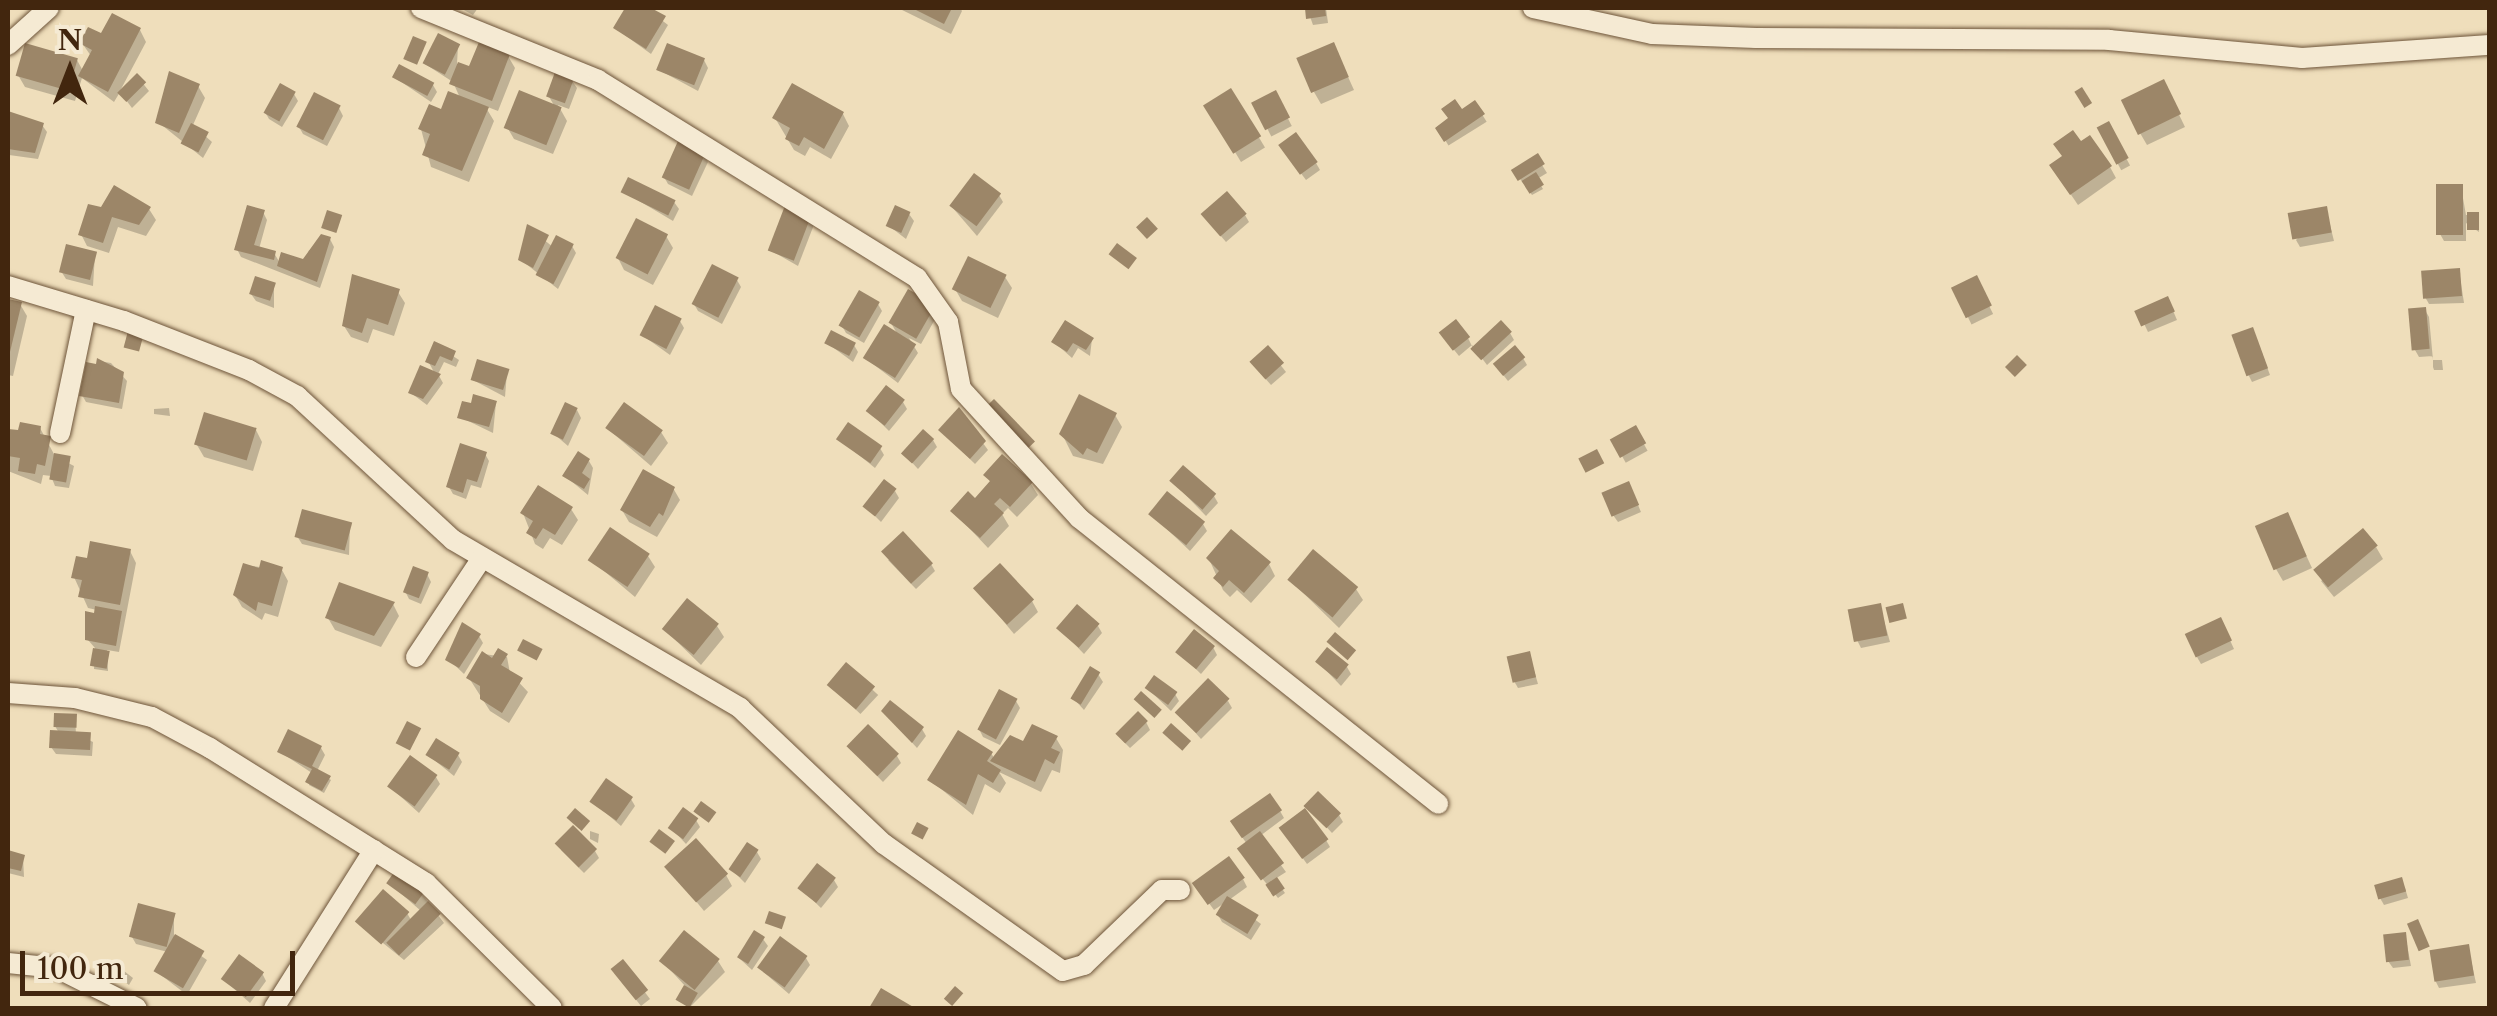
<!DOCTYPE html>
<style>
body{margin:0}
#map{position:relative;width:2497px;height:1016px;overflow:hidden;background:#efdebb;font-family:"Libre Caslon Text",serif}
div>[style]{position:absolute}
.shadow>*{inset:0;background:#0003;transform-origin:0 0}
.building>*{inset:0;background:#9c8668;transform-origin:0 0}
.roads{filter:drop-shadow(0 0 2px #6d5439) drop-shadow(0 0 2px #6d5439)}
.minor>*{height:20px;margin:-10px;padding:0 10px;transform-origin:10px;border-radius:10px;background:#f5ead3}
span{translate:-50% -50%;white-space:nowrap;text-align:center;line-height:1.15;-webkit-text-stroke:10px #f5ead3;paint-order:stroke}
.frame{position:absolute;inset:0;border:10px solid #42260e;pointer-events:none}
.north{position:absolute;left:20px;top:20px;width:100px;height:100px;-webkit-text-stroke:8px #f5ead3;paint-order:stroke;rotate:0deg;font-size:28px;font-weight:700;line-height:40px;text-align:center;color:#42260e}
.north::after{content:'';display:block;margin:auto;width:35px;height:45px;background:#42260e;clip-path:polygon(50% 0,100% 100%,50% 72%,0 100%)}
.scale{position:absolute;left:20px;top:951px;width:275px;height:45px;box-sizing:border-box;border:5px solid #42260e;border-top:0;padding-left:12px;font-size:30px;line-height:35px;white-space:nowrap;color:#42260e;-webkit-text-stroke:8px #f5ead3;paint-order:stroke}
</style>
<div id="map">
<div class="shadow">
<div style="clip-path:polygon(460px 8px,478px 8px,473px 15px)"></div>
<div style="clip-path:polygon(628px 8px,646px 8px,668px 25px,651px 54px,615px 28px)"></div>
<div style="clip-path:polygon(898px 8px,960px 8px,962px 11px,951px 34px)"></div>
<div style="clip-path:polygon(1307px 8px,1326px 8px,1328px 23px,1313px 25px)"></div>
<div style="clip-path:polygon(140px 30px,146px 42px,120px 91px,137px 76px,149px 91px,132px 108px,120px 92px,114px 102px,82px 78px,75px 101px,25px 87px,18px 75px,77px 60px,83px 71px,91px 56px,82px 43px)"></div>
<div style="clip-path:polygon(458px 46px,457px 64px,471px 69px,508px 56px,515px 68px,498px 111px,485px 106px,494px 121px,469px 182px,431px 167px,421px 129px,460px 98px,453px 82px,425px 64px)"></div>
<div style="clip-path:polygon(1339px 57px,1354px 90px,1321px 104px,1314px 92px)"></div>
<div style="clip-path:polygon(704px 60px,708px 68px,698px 91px,659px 70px)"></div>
<div style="clip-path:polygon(394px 77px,433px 85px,437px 92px,431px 102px)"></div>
<div style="clip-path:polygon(572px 81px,577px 88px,569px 109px,558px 105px,567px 121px,553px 154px,514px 139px,507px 127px,555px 107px,548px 95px)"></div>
<div style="clip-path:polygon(198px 86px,205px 98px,193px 125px,212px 142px,203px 158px,158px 122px)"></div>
<div style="left:1231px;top:91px;width:66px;height:28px;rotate:59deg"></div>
<div style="left:1275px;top:93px;width:37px;height:23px;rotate:63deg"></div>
<div style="clip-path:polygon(294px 94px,298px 101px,282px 127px,269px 119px,265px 112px)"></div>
<div style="clip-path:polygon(2169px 94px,2185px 127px,2147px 145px,2140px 133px)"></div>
<div style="left:1475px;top:103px;width:22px;height:45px;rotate:58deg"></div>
<div style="clip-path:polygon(339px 108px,343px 116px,327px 146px,303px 134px,299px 127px)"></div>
<div style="clip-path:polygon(8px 114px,42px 125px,47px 132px,38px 159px,9px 155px)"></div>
<div style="clip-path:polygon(843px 114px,849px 126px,831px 159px,810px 147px,805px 156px,794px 150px,775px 118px)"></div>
<div style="left:2108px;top:124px;width:47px;height:10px;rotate:62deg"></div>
<div style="clip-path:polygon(1285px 152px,1316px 163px,1320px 170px,1306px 180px)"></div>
<div style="clip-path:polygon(703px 155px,708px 162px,692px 196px,668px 184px,664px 177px)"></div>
<div style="clip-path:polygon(1537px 157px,1547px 173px,1537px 179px,1543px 189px,1532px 195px,1514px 171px)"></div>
<div style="clip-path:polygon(2110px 167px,2116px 178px,2078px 205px,2059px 177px)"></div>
<div style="clip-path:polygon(2461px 187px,2466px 215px,2478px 215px,2479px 232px,2466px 223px,2466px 241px,2444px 241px,2440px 234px)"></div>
<div style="clip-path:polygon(624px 192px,674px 202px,679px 209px,673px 221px)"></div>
<div style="clip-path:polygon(999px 195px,1003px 202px,977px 236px,952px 207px)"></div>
<div style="clip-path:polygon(787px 206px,815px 222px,798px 266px,770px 250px)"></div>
<div style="clip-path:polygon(90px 207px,149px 209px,156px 220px,146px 236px,118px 227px,109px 253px,87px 246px,81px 234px)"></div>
<div style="clip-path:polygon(2326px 209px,2334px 241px,2300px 247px,2296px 240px)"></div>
<div style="clip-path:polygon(263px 212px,267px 220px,259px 249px,274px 253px,280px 263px,304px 266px,309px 250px,317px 252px,330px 239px,334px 247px,320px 288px,241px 257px,237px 249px)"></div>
<div style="clip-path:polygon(909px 214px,914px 221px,906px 239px,889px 226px)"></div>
<div style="clip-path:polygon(1245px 215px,1249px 222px,1226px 242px,1208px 221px)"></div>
<div style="clip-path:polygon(528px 227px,553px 247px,572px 246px,576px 253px,558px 289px,521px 260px)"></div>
<div style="clip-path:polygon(666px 236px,673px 248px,653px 285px,624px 270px,618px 258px)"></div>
<div style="clip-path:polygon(95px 254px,93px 286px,66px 279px,61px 271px)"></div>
<div style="clip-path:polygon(2459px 270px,2464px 303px,2429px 304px,2425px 297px)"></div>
<div style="clip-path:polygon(1005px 277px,1012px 288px,998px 318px,962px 301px,955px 289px)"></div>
<div style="left:1976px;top:279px;width:39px;height:24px;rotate:64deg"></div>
<div style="clip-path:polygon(737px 280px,741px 287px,722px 324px,698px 311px,694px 304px)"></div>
<div style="clip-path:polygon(274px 285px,274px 308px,256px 301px,251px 294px)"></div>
<div style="clip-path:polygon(398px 292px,405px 303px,394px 336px,373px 329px,368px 343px,351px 337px,344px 326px)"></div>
<div style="clip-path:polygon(909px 293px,938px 314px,921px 344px,909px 338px,918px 353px,898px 383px,865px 358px,899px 337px,891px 323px)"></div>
<div style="clip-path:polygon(8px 302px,20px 304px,27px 316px,13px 376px,8px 375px)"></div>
<div style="clip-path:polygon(878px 304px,882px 311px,864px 343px,846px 333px,842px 326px)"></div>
<div style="clip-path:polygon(2171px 306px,2177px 320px,2148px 332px,2138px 311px)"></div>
<div style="clip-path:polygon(2425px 310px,2429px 317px,2433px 360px,2442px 360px,2443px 370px,2434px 370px,2433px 367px,2433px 356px,2419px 357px,2415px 350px)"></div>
<div style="clip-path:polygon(680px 321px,684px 328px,670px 355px,642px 335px)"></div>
<div style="clip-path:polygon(1510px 333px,1514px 340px,1487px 365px,1472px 345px,1459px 356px,1446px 340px,1468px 338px,1473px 348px)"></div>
<div style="clip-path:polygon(2256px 337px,2270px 375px,2252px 382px,2248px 374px)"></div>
<div style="clip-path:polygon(1092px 339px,1090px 356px,1078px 348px,1072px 358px,1054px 342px)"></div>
<div style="clip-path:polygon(827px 343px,854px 345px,858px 352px,853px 362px)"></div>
<div style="clip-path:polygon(435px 344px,459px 360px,456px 367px,444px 362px,438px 374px,443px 383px,427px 405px,411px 393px,435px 374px,428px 361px)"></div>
<div style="clip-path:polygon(1268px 349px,1286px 372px,1271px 385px,1257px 369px)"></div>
<div style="clip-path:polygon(1523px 358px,1527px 365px,1508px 381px,1500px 371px)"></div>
<div style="clip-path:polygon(99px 361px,111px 363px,127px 381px,122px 409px,86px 402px,82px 395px)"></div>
<div style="clip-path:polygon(507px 372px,505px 397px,473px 380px)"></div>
<div style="clip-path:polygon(903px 402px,907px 409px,889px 431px,868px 410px)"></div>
<div style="clip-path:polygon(496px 403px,493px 433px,460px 417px,472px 406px)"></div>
<div style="clip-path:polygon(169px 408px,170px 416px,154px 414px,154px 409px)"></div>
<div style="clip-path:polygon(577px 410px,581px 418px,568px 446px,554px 434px)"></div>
<div style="clip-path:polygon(959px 410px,988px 450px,975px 464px,941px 431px)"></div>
<div style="clip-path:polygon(1115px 415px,1122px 427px,1103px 464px,1073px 456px,1062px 434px)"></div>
<div style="clip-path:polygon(40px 428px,55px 456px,74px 466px,69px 488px,55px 486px,51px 476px,43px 475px,41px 484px,8px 471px,9px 431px)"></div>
<div style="left:1635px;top:428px;width:26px;height:25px;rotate:61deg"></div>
<div style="clip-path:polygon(608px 429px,661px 432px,668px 443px,651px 466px)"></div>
<div style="clip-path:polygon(256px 430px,262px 442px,253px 471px,204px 457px,197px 445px)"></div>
<div style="clip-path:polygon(839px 439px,880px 448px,884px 455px,875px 468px)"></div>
<div style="clip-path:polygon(933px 440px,937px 447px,918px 469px,905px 455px)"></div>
<div style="clip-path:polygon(485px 454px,489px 461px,481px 488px,471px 485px,466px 499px,453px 494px,449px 487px)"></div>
<div style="clip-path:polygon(589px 461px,593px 468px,588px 495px,565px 476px)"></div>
<div style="clip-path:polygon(986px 475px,1031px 484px,1038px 495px,1017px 517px,1008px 508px,1002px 514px,1009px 526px,988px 548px,953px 511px,975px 501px,991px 483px)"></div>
<div style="clip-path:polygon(1172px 481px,1214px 496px,1218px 503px,1206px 516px)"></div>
<div style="clip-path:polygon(673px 488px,680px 500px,657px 537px,629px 522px,622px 510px)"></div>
<div style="clip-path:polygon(895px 491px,899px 498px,881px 522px,866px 507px)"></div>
<div style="clip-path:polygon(1632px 491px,1641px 512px,1618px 522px,1613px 515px)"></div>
<div style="clip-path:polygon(571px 509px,578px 520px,562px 545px,550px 538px,543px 549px,535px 544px,523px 513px)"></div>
<div style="clip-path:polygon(1151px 514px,1203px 524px,1207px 531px,1190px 551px)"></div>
<div style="clip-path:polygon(350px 524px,349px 555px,302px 544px,297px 536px)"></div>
<div style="clip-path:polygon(2293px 527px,2312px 568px,2283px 581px,2276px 569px)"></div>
<div style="clip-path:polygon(2376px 547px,2383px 559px,2334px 597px,2321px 581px)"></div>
<div style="clip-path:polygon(130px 551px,136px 563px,119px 652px,107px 650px,108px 671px,94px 669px,95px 648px,88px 640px,97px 610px,88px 608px,74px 577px,89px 561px)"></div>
<div style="clip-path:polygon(648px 556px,655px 567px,635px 597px,591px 560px)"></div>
<div style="clip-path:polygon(1209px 559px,1269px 564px,1275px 576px,1251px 603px,1237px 590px,1230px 597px,1223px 590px)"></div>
<div style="clip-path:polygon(888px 560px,931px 564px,935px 571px,916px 589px)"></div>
<div style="clip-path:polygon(244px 565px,282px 570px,288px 581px,278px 617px,265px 613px,262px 620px,242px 607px,235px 595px)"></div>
<div style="clip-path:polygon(427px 574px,431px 582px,421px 604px,409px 599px,405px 591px)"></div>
<div style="clip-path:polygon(1290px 580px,1356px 589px,1363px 600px,1339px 628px)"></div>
<div style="clip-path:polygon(976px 588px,1032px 601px,1038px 612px,1014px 634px)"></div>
<div style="clip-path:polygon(393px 604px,399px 616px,381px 647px,335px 630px,328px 618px)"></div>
<div style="clip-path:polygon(1880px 606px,1890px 642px,1861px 648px,1857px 640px)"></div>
<div style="clip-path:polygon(717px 626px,724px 637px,701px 665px,664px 629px)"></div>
<div style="clip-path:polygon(1098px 626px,1102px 633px,1084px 654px,1059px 628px)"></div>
<div style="clip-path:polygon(2224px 627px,2234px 649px,2201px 664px,2197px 657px)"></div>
<div style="clip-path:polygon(479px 636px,483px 643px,464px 674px,448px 659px)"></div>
<div style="clip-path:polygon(1213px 647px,1217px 655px,1201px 674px,1178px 652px)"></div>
<div style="clip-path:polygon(1529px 653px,1538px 684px,1518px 688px,1514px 681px)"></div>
<div style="clip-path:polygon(483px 654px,507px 657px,510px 673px,528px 692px,509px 723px,490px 711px,469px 678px)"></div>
<div style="clip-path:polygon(1318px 662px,1347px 667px,1351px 674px,1341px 686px)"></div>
<div style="left:846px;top:665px;width:44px;height:26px;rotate:43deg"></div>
<div style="clip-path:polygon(1098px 674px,1103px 682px,1084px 710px,1073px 698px)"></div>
<div style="clip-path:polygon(1147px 688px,1175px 694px,1179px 701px,1171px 711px)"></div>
<div style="clip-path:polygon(1016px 701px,1020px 708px,1000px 745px,983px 737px,979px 729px)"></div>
<div style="clip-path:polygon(1228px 701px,1232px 708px,1201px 739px,1177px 712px)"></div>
<div style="clip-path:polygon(884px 712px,922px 729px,926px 736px,917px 748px)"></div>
<div style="clip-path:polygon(75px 717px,76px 734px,93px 742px,92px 756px,56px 754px,51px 747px,59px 733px,55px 726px)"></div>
<div style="clip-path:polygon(1146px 722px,1150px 730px,1130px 748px,1122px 740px)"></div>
<div style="clip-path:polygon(1056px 738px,1063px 750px,1060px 773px,1052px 770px,1041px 792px,999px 772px,1006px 783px,1000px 793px,985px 784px,973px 815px,930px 780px,991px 753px,994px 758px)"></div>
<div style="clip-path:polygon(849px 747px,897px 756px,901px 763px,883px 782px)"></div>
<div style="clip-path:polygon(321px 748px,325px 755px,317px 771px,331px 780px,324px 793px,309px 785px,312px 773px,280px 752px)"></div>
<div style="clip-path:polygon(428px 755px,458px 755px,462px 762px,454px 776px)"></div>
<div style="clip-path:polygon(436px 777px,440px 784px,419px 813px,390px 787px)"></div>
<div style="clip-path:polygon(631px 799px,635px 806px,621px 826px,592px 801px)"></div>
<div style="clip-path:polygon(1307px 806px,1339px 815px,1343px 822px,1332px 833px)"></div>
<div style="clip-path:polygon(1280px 811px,1284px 818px,1260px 836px,1286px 872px,1275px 879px,1285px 893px,1278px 898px,1244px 856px,1247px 844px,1237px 830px)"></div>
<div style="clip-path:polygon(696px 820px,700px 827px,686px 844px,670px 827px)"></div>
<div style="clip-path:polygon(590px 831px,599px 834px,598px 843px,590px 839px)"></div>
<div style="clip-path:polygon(1286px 835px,1326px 840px,1330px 847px,1307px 864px)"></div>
<div style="clip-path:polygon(561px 850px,595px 851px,599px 858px,584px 873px)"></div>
<div style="clip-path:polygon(757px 852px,761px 859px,745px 883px,732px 870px)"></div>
<div style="clip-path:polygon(8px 853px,23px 857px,24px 877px,8px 873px)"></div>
<div style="clip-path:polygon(667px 866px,726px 875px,732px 886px,704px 911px)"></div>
<div style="clip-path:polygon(1243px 879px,1247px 887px,1229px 900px,1261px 924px,1251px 940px,1222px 922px,1218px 915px,1226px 902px,1214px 910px,1200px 891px)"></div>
<div style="clip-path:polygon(834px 880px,838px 887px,821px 908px,800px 888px)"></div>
<div style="clip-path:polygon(390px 884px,422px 894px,444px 923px,404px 960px,357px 922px,407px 913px,411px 920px,421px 911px)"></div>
<div style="clip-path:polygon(2405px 888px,2408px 898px,2384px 905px,2380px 898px)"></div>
<div style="clip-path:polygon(174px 915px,174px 937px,207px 960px,187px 995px,157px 972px,168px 952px,136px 944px,132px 937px)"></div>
<div style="clip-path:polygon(2405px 934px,2411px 966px,2393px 968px,2388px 961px)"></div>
<div style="clip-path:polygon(763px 939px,768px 946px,752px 970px,739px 958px)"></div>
<div style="clip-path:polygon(2468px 946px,2476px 983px,2439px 988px,2435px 980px)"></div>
<div style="clip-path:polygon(806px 958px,810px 965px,789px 994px,760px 969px)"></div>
<div style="clip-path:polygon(662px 961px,718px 961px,725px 972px,689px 1008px,678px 999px,686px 987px)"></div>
<div style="clip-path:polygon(623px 963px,650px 999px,641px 1006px,618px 977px)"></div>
<div style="clip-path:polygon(124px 971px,133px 978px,129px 985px,121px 979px)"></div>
<div style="clip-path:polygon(262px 973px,266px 981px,250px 1003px,223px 979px)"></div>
</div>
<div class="building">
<div style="clip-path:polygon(625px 8px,651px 8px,666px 16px,646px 49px,613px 28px)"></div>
<div style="clip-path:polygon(912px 8px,952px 8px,944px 24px)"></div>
<div style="clip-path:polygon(1305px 8px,1325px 8px,1326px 16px,1306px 19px)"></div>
<div style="clip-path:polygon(112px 13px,141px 28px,108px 92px,78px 76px,92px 50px,79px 43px,88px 27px,101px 33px)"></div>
<div style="left:438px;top:33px;width:25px;height:34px;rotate:27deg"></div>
<div style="left:413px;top:36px;width:15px;height:25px;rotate:23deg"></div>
<div style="clip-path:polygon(479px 42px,510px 54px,492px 101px,449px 84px,458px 62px,469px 66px)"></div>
<div style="left:1334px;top:42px;width:38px;height:41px;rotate:67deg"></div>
<div style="left:25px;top:43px;width:55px;height:34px;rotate:16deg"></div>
<div style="left:667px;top:43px;width:41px;height:29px;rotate:22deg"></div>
<div style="left:399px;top:64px;width:40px;height:15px;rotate:28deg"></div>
<div style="clip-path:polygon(169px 71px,200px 84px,179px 133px,155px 123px)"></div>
<div style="left:555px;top:72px;width:20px;height:26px;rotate:20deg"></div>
<div style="left:137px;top:73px;width:13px;height:28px;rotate:45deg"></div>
<div style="left:2164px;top:79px;width:39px;height:48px;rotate:64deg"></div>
<div style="left:280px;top:83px;width:18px;height:34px;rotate:29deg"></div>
<div style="clip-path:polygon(792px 83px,844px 112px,824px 149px,804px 137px,799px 146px,785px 139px,790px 128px,772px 118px)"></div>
<div style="left:2082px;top:87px;width:19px;height:9px;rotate:58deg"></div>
<div style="left:1231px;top:88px;width:57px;height:33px;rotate:58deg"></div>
<div style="left:519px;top:90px;width:46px;height:41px;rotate:22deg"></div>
<div style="left:1276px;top:90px;width:31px;height:28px;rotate:63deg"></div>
<div style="clip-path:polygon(448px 91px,489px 107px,462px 171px,422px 155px,430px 134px,418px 129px,429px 104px,441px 109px)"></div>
<div style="left:314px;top:92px;width:30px;height:39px;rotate:27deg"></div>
<div style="clip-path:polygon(1455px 99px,1462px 109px,1475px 100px,1485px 114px,1444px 142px,1435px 128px,1448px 118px,1441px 109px)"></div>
<div style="clip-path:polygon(8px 111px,44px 123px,35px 153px,8px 149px)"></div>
<div style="left:2109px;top:121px;width:42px;height:14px;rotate:62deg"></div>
<div style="left:191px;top:123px;width:20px;height:23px;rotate:27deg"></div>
<div style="clip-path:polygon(2073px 130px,2081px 141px,2090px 135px,2112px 166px,2070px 195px,2049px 165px,2062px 156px,2053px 144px)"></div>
<div style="left:1296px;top:132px;width:37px;height:22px;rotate:54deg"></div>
<div style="left:678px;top:141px;width:30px;height:40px;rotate:24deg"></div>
<div style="left:1538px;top:153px;width:13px;height:32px;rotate:58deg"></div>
<div style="left:1536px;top:172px;width:15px;height:17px;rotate:58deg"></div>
<div style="left:974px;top:173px;width:34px;height:41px;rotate:37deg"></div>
<div style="left:628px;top:177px;width:53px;height:17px;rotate:26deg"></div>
<div style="left:2436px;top:184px;width:27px;height:51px"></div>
<div style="clip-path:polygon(114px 185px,151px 207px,139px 225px,112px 217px,103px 243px,78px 235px,88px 204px,101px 207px)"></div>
<div style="left:1227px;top:191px;width:30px;height:35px;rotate:49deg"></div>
<div style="left:786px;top:203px;width:28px;height:51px;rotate:21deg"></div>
<div style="clip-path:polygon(247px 205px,265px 210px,254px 245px,276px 251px,274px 260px,234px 250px)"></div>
<div style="left:895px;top:205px;width:17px;height:23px;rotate:24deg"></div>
<div style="left:2327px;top:206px;width:27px;height:40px;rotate:80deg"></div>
<div style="left:327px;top:210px;width:16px;height:19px;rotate:18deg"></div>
<div style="left:2479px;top:212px;width:18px;height:12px;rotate:90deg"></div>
<div style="left:1147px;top:217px;width:16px;height:15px;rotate:47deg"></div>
<div style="left:636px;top:218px;width:36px;height:45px;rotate:27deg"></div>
<div style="clip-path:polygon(527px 224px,549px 235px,533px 268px,518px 260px)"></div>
<div style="clip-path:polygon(321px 234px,331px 237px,317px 282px,277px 266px,281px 252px,303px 259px)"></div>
<div style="left:556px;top:235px;width:20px;height:45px;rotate:27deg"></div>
<div style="left:1117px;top:243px;width:25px;height:14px;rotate:37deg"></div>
<div style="left:66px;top:244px;width:32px;height:29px;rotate:14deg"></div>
<div style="left:968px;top:256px;width:43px;height:37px;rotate:26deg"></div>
<div style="left:712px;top:264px;width:30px;height:45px;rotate:27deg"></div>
<div style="left:2460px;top:268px;width:28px;height:39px;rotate:86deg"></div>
<div style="clip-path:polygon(352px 274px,400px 289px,388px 325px,367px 318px,362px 333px,342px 326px)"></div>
<div style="left:1977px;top:275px;width:34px;height:29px;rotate:64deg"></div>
<div style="left:255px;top:276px;width:22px;height:19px;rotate:18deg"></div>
<div style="left:908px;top:289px;width:32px;height:39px;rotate:30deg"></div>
<div style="left:859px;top:290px;width:24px;height:41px;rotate:30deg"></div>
<div style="left:2168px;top:296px;width:17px;height:37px;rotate:66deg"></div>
<div style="clip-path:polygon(8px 299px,22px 302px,9px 356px,8px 356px)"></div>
<div style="left:655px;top:305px;width:30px;height:34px;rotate:27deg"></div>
<div style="left:2426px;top:307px;width:42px;height:18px;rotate:85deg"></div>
<div style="left:1456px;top:319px;width:23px;height:22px;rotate:52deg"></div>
<div style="clip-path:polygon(1065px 320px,1094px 338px,1086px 350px,1073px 343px,1067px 352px,1051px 342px)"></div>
<div style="left:1501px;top:320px;width:16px;height:42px;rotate:47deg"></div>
<div style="left:884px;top:324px;width:38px;height:40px;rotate:32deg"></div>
<div style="left:2253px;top:327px;width:44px;height:23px;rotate:70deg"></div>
<div style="left:831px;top:330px;width:28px;height:15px;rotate:27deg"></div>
<div style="left:128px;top:331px;width:16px;height:17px;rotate:15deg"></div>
<div style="clip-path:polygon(434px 341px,456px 351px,452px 361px,440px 356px,435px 366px,425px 362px)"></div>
<div style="left:1268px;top:345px;width:24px;height:25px;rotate:48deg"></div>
<div style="left:1515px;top:345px;width:16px;height:29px;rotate:50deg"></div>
<div style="left:2017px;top:355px;width:14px;height:17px;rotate:45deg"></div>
<div style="clip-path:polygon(97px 358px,124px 372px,119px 403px,79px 396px,86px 362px,96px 364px)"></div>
<div style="left:477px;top:359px;width:34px;height:22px;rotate:17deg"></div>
<div style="clip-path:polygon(420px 365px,441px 374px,423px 399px,408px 393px)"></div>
<div style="left:886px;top:385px;width:24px;height:33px;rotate:38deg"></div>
<div style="clip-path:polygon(473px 394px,497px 401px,489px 427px,457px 418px,462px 401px,471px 403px)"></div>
<div style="clip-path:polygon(1079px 394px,1117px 413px,1097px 453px,1087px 448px,1083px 455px,1059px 434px)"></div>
<div style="left:994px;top:399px;width:59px;height:14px;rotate:46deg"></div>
<div style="left:565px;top:402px;width:14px;height:35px;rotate:25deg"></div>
<div style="left:624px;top:402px;width:48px;height:32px;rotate:36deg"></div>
<div style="clip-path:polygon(959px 407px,986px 441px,970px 459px,938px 430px)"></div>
<div style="left:204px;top:412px;width:55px;height:34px;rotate:17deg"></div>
<div style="clip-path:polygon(20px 422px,41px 426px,40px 434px,51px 436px,45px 466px,37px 464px,35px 474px,18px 471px,20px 458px,8px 456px,8px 429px,18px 430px)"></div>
<div style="left:848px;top:422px;width:42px;height:21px;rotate:35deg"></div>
<div style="left:1636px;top:425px;width:21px;height:30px;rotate:61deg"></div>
<div style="left:923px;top:429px;width:15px;height:33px;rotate:42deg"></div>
<div style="clip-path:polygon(460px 443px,487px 452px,477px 482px,467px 479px,463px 493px,446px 487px)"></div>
<div style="left:1597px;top:449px;width:16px;height:21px;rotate:63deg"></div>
<div style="clip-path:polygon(578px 451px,590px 459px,582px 473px,590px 479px,584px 489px,562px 476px)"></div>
<div style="left:54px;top:453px;width:17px;height:27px;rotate:10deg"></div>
<div style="clip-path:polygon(1002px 454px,1033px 482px,1010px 507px,1000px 498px,994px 504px,1004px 513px,980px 538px,950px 511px,968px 491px,975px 498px,990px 481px,983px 475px)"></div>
<div style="left:1183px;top:465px;width:44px;height:21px;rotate:41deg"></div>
<div style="clip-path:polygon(643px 469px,675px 487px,663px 516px,659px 513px,650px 527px,620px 510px)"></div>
<div style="left:884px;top:479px;width:16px;height:35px;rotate:38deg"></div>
<div style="left:1629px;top:481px;width:26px;height:30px;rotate:67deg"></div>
<div style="clip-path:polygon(538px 485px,573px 507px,555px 535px,543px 528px,536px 539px,526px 533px,533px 521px,520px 513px)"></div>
<div style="left:1167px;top:491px;width:49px;height:30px;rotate:39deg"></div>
<div style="left:302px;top:509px;width:52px;height:29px;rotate:15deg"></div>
<div style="left:2288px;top:512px;width:48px;height:36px;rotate:67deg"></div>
<div style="left:610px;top:527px;width:48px;height:40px;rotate:34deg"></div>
<div style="left:2363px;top:528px;width:23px;height:65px;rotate:50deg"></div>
<div style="clip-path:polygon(1231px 529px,1271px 562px,1244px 593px,1229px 580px,1223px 587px,1213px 578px,1219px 571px,1206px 558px)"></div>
<div style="left:903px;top:531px;width:44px;height:30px;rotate:47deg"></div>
<div style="clip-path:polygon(90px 541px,131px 549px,120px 605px,78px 597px,82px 580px,71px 578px,76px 556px,87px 558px)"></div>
<div style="left:1313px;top:549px;width:59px;height:40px;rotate:40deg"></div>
<div style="clip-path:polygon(261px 560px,283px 567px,272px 606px,258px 602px,256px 611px,233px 595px,243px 563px,259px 568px)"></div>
<div style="left:1000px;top:563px;width:50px;height:37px;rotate:47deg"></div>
<div style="left:413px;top:566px;width:17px;height:28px;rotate:21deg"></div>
<div style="clip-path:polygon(339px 582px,395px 602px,374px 636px,325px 618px)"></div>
<div style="left:687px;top:598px;width:41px;height:40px;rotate:39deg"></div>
<div style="left:1881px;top:603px;width:33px;height:34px;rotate:79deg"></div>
<div style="left:1903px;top:603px;width:16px;height:18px;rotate:76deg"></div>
<div style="left:1077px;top:604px;width:30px;height:32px;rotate:41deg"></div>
<div style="clip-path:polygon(95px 606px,122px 611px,116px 646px,85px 640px,85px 611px,94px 613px)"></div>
<div style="left:2221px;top:617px;width:26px;height:40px;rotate:65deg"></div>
<div style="clip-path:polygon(462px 622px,481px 634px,459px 668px,445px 660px)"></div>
<div style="left:1194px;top:629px;width:27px;height:30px;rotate:39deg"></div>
<div style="left:1335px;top:632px;width:28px;height:13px;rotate:41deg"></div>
<div style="left:523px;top:639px;width:22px;height:13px;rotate:27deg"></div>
<div style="left:1327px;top:647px;width:28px;height:19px;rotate:39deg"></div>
<div style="left:93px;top:648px;width:17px;height:18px;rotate:10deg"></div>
<div style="clip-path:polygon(498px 648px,508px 654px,501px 665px,523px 678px,502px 713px,480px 699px,480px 686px,466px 678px,482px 651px,492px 658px)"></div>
<div style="left:1530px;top:651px;width:27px;height:24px;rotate:77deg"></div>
<div style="left:846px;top:662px;width:38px;height:30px;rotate:40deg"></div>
<div style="left:1090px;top:666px;width:12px;height:38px;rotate:31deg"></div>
<div style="left:1154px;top:675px;width:29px;height:16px;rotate:36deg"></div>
<div style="left:1208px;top:678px;width:30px;height:48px;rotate:44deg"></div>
<div style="left:999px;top:689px;width:21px;height:46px;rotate:28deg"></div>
<div style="left:1141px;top:691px;width:28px;height:11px;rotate:42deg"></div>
<div style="clip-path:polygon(890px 700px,924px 727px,912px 743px,881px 711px)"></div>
<div style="left:1138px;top:711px;width:14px;height:32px;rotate:45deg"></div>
<div style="left:54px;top:713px;width:23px;height:14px;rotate:2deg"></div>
<div style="left:407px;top:721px;width:16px;height:25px;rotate:27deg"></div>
<div style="left:1171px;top:723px;width:27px;height:13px;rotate:42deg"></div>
<div style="left:868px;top:724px;width:43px;height:31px;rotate:44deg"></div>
<div style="clip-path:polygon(1032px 724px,1058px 736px,1051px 748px,1060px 752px,1054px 764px,1045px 759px,1035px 782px,990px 761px,1010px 735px,1023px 741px)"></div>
<div style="clip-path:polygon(288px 729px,322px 746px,312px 766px,331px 776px,322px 791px,305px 782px,312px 769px,277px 752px)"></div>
<div style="left:50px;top:730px;width:41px;height:18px;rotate:3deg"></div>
<div style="clip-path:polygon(958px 730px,993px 752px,987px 761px,1001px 770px,993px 783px,978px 774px,966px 805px,927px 780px)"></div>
<div style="left:436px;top:738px;width:28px;height:20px;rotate:32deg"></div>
<div style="left:410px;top:755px;width:34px;height:39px;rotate:36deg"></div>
<div style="left:606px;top:778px;width:33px;height:29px;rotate:35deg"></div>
<div style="left:1318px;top:791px;width:32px;height:21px;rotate:44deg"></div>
<div style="left:1270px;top:793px;width:21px;height:49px;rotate:55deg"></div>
<div style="left:701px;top:801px;width:19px;height:13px;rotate:36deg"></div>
<div style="left:683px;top:807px;width:19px;height:26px;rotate:36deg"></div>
<div style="left:575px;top:808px;width:20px;height:13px;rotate:41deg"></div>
<div style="left:1305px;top:808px;width:39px;height:33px;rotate:53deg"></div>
<div style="left:917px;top:822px;width:13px;height:13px;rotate:27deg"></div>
<div style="left:573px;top:825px;width:34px;height:26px;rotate:45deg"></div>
<div style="left:659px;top:829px;width:20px;height:16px;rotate:37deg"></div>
<div style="left:1260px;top:831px;width:40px;height:29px;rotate:53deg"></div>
<div style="left:696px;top:838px;width:48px;height:43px;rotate:48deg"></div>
<div style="left:747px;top:842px;width:14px;height:33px;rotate:34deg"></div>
<div style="clip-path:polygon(8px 850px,25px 855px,21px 871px,8px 868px)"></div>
<div style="left:1229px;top:856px;width:27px;height:46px;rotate:54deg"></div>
<div style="left:817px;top:863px;width:24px;height:32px;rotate:38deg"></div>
<div style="left:395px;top:871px;width:36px;height:15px;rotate:36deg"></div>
<div style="left:1277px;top:877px;width:14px;height:14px;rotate:56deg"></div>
<div style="left:2402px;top:877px;width:15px;height:29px;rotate:74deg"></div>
<div style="left:383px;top:889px;width:35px;height:43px;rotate:41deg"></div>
<div style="left:1227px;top:896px;width:37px;height:22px;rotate:31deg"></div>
<div style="left:428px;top:901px;width:18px;height:59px;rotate:45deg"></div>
<div style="left:138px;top:903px;width:39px;height:35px;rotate:15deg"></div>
<div style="left:769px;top:911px;width:18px;height:13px;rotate:19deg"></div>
<div style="left:2418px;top:919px;width:30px;height:12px;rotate:67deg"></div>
<div style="left:684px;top:930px;width:46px;height:40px;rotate:39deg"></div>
<div style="left:754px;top:930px;width:13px;height:32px;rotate:32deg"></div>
<div style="left:2406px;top:932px;width:28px;height:23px;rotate:84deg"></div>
<div style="left:175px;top:934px;width:34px;height:43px;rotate:30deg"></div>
<div style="left:780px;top:936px;width:34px;height:39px;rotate:36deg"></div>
<div style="left:2469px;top:944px;width:32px;height:40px;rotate:81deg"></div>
<div style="left:239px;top:954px;width:31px;height:31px;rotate:36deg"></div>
<div style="left:623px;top:959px;width:40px;height:16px;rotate:51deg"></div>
<div style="left:684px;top:985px;width:16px;height:17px;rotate:30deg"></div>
<div style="left:955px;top:986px;width:11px;height:17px;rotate:41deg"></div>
<div style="clip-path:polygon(881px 988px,915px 1008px,869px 1008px)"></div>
</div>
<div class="roads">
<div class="minor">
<div style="left:421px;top:8px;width:191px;rotate:22.1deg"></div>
<div style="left:598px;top:80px;width:375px;rotate:31.8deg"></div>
<div style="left:917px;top:278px;width:54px;rotate:54.8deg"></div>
<div style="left:948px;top:322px;width:68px;rotate:79deg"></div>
<div style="left:961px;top:389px;width:175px;rotate:47.5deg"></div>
<div style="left:1079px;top:518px;width:459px;rotate:38.5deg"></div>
<div style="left:1533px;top:8px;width:122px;rotate:12.3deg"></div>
<div style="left:1652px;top:34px;width:104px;rotate:2.2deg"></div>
<div style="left:1756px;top:38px;width:353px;rotate:0.3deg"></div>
<div style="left:2109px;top:40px;width:194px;rotate:5.3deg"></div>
<div style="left:2302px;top:58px;width:188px;rotate:-4deg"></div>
<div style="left:8px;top:45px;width:55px;rotate:-42.1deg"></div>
<div style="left:8px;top:286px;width:121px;rotate:16.8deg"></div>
<div style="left:124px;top:321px;width:134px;rotate:21.4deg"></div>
<div style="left:249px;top:370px;width:55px;rotate:28.4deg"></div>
<div style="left:297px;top:396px;width:212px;rotate:42.7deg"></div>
<div style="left:453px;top:540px;width:333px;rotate:30.3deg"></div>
<div style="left:740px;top:708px;width:198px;rotate:43.4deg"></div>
<div style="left:884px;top:844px;width:219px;rotate:35.4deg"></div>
<div style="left:1063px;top:971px;width:22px;rotate:-16deg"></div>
<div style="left:1084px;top:965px;width:108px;rotate:-43.9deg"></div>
<div style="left:1162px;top:890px;width:18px"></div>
<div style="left:60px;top:433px;width:126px;rotate:-78.1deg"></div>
<div style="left:416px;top:657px;width:119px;rotate:-56.3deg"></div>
<div style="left:8px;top:693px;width:67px;rotate:4.3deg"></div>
<div style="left:75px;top:698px;width:79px;rotate:13.9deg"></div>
<div style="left:152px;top:717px;width:66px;rotate:28.1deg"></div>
<div style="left:210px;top:748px;width:255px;rotate:32deg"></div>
<div style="left:426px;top:883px;width:177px;rotate:44.8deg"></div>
<div style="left:8px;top:963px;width:49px;rotate:5.8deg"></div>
<div style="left:57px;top:968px;width:89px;rotate:26.6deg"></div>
<div style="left:274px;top:1008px;width:187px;rotate:-57.7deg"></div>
</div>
</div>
<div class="frame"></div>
<div class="north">N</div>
<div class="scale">100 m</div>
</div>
